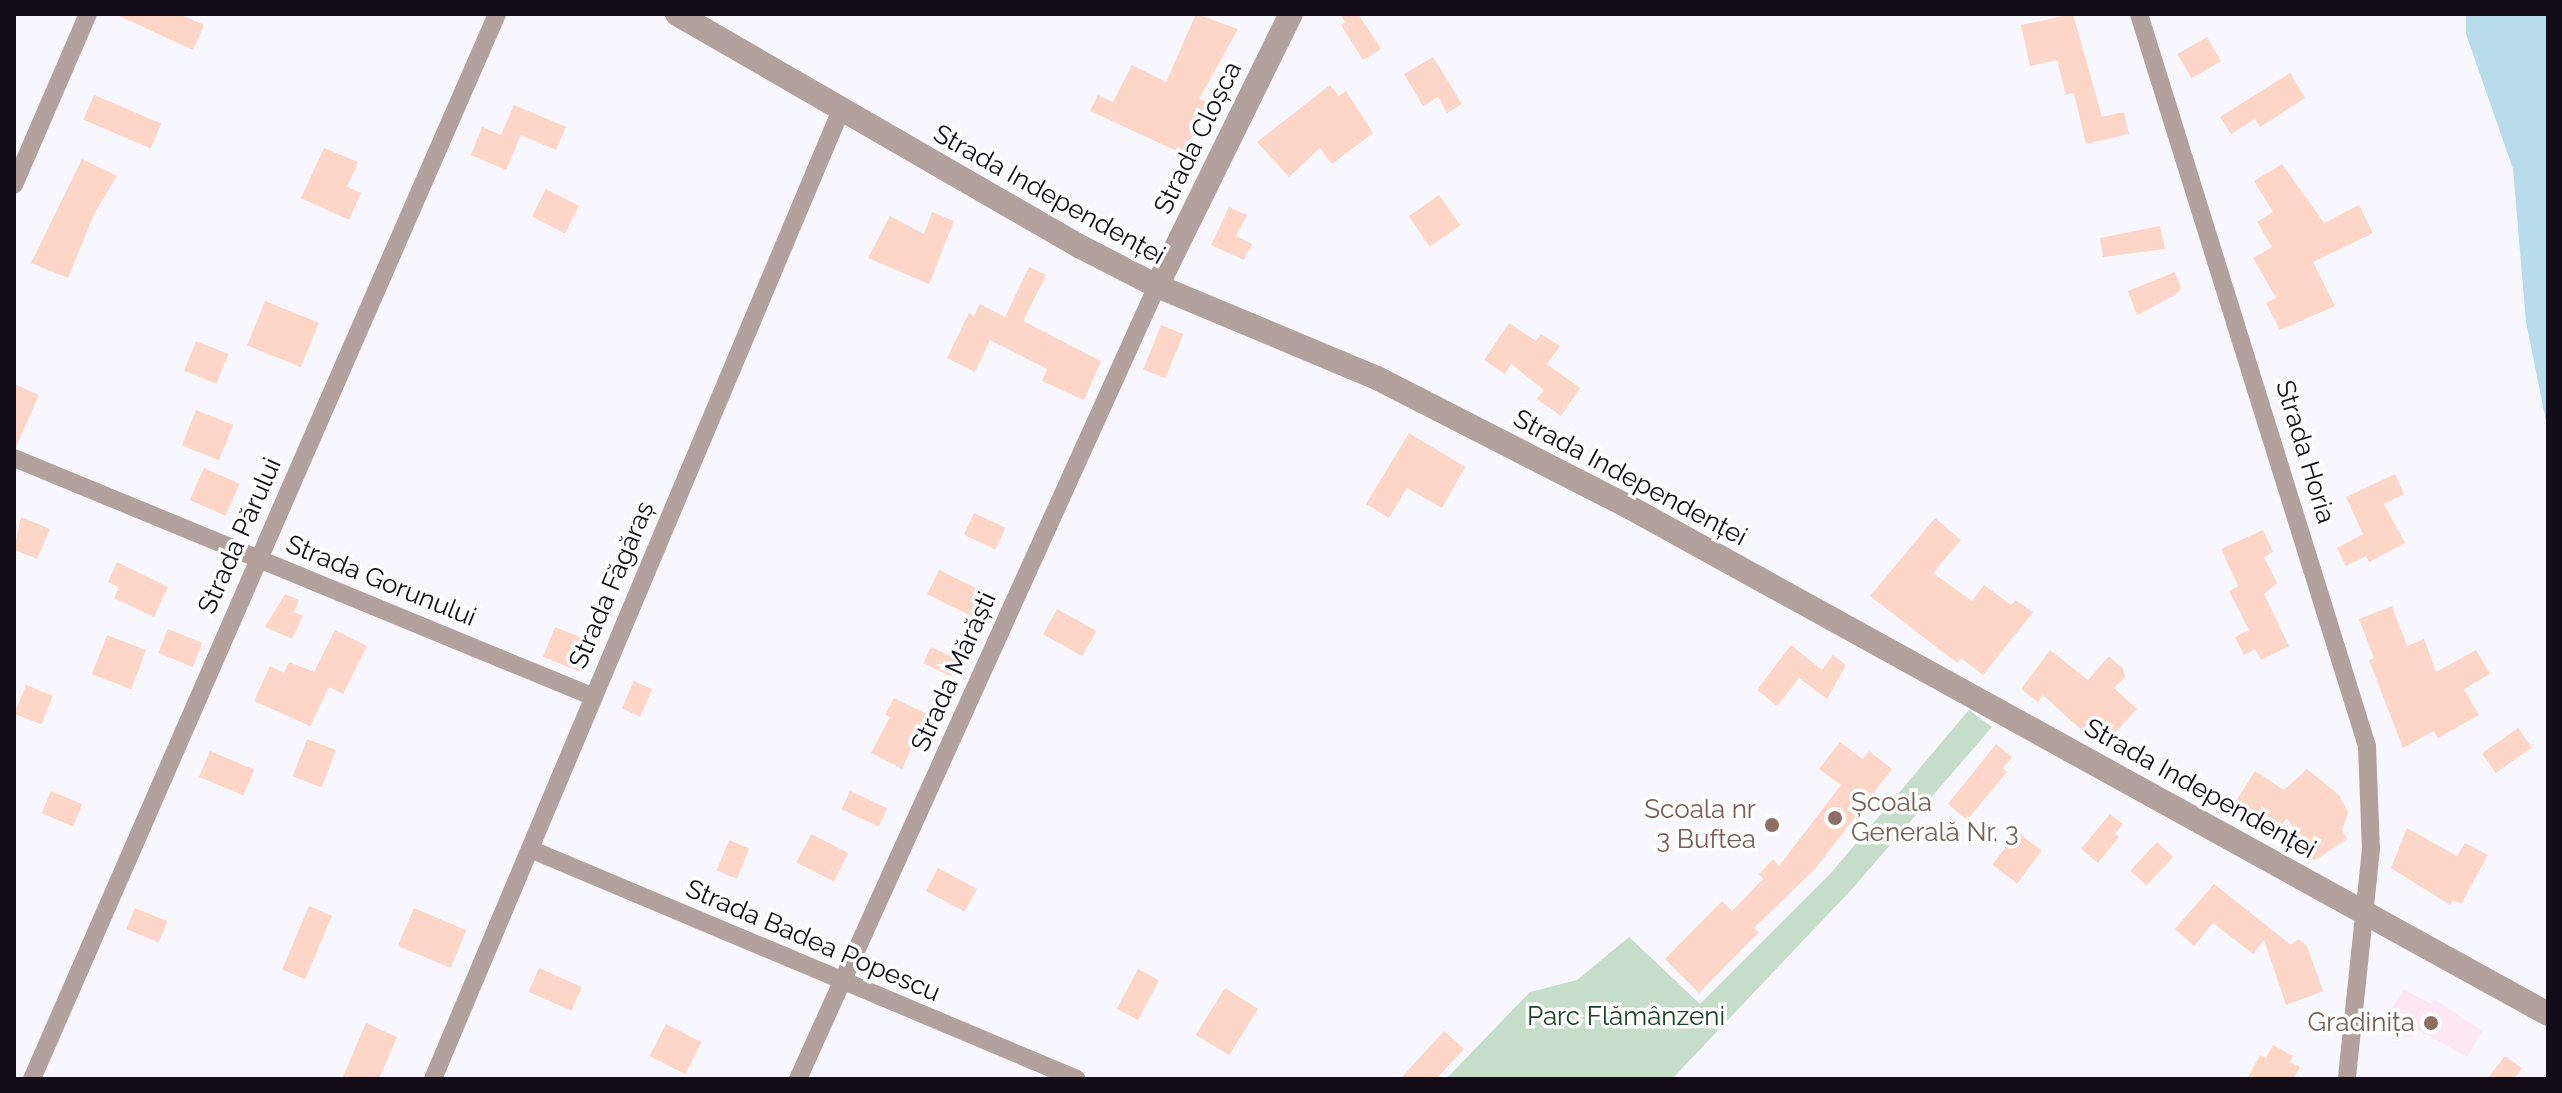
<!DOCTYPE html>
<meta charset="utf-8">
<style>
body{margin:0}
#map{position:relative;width:2562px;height:1093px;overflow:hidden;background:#f9f7fe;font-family:Raleway,sans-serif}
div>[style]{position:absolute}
.education>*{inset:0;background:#fde7f3}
.green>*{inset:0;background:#c5ddc9}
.water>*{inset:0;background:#b8dcec}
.building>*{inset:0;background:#fed6c8;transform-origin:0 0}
.minor>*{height:18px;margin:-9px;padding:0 9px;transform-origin:9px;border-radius:9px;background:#b3a19d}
.tertiary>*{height:24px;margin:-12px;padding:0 12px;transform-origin:12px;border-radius:12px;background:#b3a19d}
.dots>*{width:22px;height:22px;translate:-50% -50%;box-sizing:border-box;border:4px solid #fff;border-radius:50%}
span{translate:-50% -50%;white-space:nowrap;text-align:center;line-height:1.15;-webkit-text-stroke:7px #fff;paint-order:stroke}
.street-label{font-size:26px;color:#120d19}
.education-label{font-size:26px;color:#785e54}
.left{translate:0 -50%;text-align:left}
.right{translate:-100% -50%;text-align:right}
.park-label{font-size:26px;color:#184525}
.frame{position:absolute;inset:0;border:16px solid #120d19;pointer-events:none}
</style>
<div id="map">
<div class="education">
<div style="clip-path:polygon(2403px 989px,2431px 1004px,2434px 999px,2482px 1031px,2467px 1057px,2418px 1030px,2412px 1040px,2391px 1028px,2396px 1019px,2389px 1015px)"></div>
</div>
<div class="green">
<div style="clip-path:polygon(1969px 710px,1992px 727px,1852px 889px,1672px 1079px,1446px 1079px,1530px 992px,1577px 980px,1629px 937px,1700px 1004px,1831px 873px)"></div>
</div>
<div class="water">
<div style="clip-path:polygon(2466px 14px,2548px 14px,2548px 431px,2526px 322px,2513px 169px,2466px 34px)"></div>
</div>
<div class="building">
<div style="clip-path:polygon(115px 14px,180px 14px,204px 25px,193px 50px)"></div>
<div style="clip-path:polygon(1196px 14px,1238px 29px,1199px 99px,1208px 103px,1190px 140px,1199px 144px,1192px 158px,1090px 111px,1098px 95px,1113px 102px,1132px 65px,1166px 82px)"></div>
<div style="clip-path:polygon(1340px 14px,1358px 14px,1381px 49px,1363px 60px,1341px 25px,1345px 22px)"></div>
<div style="clip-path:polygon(2073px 14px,2102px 117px,2124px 112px,2129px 134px,2086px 144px,2074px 93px,2066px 95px,2057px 60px,2030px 66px,2021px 25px)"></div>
<div style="left:2207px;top:37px;width:28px;height:34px;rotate:60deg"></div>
<div style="clip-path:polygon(1433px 57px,1462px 104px,1447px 113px,1438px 97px,1423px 106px,1404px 74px)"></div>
<div style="clip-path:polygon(2290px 73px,2305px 98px,2260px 127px,2255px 119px,2231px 134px,2220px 117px)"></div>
<div style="clip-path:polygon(1330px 85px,1339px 96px,1346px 91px,1373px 133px,1332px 164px,1320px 148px,1289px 177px,1257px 142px)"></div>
<div style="left:94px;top:95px;width:73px;height:27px;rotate:23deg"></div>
<div style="clip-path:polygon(514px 105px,566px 127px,556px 150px,521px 135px,506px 170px,471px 155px,482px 127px,501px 135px)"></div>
<div style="clip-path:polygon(324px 148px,358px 162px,347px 187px,361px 193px,349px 220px,301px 198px)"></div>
<div style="clip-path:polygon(82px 159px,117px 176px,95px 212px,68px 278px,31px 263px)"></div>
<div style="clip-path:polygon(2282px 164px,2324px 223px,2359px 205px,2373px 233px,2313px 262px,2335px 306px,2280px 330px,2266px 303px,2276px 298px,2253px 258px,2272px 247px,2257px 222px,2273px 212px,2254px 181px)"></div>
<div style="left:546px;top:189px;width:37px;height:31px;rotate:27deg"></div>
<div style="left:1439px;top:195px;width:37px;height:37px;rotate:55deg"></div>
<div style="clip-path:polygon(1229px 207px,1247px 215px,1236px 236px,1252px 244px,1244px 260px,1211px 245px)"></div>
<div style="clip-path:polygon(932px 212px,954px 221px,929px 284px,868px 258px,890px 216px,924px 234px)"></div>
<div style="clip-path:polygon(2160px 226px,2165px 249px,2103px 257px,2100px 238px)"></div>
<div style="clip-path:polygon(1029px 267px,1046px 275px,1023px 321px,1101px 361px,1084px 400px,1042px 381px,1047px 369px,990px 340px,975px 372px,947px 358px,969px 313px,974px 316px,980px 304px,1005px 317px)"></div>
<div style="clip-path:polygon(2175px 272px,2181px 288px,2175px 295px,2137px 315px,2128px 291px)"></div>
<div style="left:265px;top:301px;width:58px;height:48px;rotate:22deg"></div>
<div style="clip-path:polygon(1509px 323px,1536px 341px,1541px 334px,1560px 346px,1547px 364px,1580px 388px,1561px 416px,1537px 399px,1544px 390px,1511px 364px,1505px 374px,1484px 360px)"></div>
<div style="left:1161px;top:325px;width:24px;height:48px;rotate:22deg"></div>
<div style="left:196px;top:341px;width:35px;height:32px;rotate:22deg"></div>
<div style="clip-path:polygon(14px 384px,39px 395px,16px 447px,14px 446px)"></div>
<div style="left:196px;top:410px;width:40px;height:38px;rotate:22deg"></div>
<div style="clip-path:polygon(1409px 433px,1465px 467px,1442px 508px,1407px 488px,1389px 518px,1366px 504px)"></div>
<div style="left:204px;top:468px;width:39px;height:35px;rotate:24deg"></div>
<div style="clip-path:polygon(2395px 474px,2404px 494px,2384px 504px,2405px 543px,2369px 562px,2366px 556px,2346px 566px,2337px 548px,2363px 534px,2346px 497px)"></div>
<div style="left:974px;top:513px;width:35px;height:24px;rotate:25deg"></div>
<div style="clip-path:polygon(21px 517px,50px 529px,37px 559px,14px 550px)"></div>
<div style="clip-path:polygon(1935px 518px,1961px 540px,1933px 573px,1972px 601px,1984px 585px,2011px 605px,2016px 600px,2033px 612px,1983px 675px,1961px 658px,1957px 663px,1870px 596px)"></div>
<div style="clip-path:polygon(2263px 530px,2273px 552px,2264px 557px,2277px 583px,2264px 594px,2289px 646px,2261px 660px,2255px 649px,2244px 655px,2235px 637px,2249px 630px,2229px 591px,2238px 586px,2221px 549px)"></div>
<div style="clip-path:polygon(117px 562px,168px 587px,154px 617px,114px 598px,119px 587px,108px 582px)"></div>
<div style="left:939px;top:570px;width:53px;height:27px;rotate:26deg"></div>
<div style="clip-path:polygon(285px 594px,299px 600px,294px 612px,303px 616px,292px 639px,265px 627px)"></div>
<div style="clip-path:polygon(2392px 606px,2407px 646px,2424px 639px,2436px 672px,2476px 650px,2490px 674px,2464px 689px,2479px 715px,2438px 738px,2434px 731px,2403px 748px,2369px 660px,2374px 658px,2359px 619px)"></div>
<div style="left:1057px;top:609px;width:45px;height:29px;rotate:29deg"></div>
<div style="left:555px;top:627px;width:40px;height:32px;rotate:22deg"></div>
<div style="left:168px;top:629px;width:37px;height:26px;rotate:22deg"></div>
<div style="clip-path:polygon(335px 630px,367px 646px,343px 694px,329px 687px,310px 726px,254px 701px,270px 666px,284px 673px,289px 662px,314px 672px)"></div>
<div style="left:107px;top:635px;width:42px;height:42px;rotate:21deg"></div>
<div style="clip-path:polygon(1791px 645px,1822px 670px,1833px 655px,1846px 665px,1827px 699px,1799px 678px,1777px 706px,1757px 690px)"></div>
<div style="left:931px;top:647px;width:31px;height:18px;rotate:25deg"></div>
<div style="clip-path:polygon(2050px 650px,2088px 680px,2109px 656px,2123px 669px,2125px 677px,2114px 688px,2137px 709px,2101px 748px,2043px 695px,2038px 702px,2021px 689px)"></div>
<div style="left:634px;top:681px;width:20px;height:30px;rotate:24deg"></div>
<div style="left:26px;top:685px;width:29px;height:31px;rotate:22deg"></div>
<div style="clip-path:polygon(894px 698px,927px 714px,902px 769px,871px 753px,890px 717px,885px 715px)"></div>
<div style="left:2518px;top:728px;width:24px;height:44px;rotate:55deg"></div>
<div style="left:307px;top:739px;width:31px;height:40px;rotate:21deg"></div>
<div style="clip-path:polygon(1840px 742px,1863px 759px,1869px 751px,1892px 769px,1815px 869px,1754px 928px,1759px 932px,1699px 993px,1665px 959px,1722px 901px,1732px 911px,1763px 879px,1759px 874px,1773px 859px,1779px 866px,1841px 785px,1819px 769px)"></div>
<div style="clip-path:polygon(1996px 744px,2012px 757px,2003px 768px,2007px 772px,1967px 820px,1948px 804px)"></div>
<div style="left:210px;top:751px;width:48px;height:28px;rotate:23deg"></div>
<div style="clip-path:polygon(2307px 769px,2339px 795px,2348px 812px,2342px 830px,2347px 839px,2314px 861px,2287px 818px,2278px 829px,2234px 804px,2255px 771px,2284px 790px)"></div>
<div style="left:51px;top:791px;width:34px;height:24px;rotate:23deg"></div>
<div style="left:850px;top:791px;width:41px;height:20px;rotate:25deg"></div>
<div style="clip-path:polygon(2110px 814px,2123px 824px,2115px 834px,2119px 837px,2098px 863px,2081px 849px)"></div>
<div style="clip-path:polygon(2407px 828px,2457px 856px,2465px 843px,2488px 855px,2461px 904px,2453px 900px,2450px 905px,2391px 868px)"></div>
<div style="left:2017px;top:832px;width:31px;height:41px;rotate:37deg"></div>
<div style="left:811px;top:834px;width:42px;height:32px;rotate:27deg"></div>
<div style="left:729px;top:840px;width:22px;height:33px;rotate:22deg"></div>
<div style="left:2157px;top:842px;width:22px;height:39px;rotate:43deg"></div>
<div style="left:938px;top:868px;width:44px;height:26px;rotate:28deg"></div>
<div style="clip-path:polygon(2214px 884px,2291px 945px,2298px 939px,2307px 946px,2323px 991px,2286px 1005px,2264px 940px,2253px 954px,2213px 923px,2194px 946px,2175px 929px)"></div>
<div style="left:309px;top:906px;width:25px;height:69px;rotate:23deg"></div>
<div style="left:135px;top:908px;width:35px;height:23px;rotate:22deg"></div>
<div style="left:414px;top:908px;width:57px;height:41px;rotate:23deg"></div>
<div style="left:539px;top:968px;width:47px;height:26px;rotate:24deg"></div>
<div style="left:1138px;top:969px;width:24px;height:45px;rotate:28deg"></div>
<div style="left:1225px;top:988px;width:39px;height:55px;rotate:32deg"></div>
<div style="clip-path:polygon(366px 1023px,397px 1037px,379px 1079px,342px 1079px)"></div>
<div style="left:666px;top:1024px;width:40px;height:36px;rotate:27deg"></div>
<div style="clip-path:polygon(1444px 1031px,1464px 1049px,1436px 1079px,1400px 1079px)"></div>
<div style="clip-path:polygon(2273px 1045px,2293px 1056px,2290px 1062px,2300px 1067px,2294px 1079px,2247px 1079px,2260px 1055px,2266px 1058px)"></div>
<div style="clip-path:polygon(2505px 1056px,2522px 1068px,2514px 1079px,2487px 1079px)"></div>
</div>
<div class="minor">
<div style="left:2139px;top:14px;width:767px;rotate:72.7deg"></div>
<div style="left:2367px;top:746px;width:103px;rotate:87.8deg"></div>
<div style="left:2371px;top:849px;width:231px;rotate:96deg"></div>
<div style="left:14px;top:185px;width:186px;rotate:-66.6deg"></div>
<div style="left:14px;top:458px;width:627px;rotate:22.4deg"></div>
<div style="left:530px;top:849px;width:593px;rotate:22.81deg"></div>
<div style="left:32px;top:1079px;width:1162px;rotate:-66.41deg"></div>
<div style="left:433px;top:1079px;width:1049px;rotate:-67.17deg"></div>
<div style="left:798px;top:1079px;width:870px;rotate:-65.64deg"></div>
</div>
<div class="tertiary">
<div style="left:677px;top:14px;width:466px;rotate:30deg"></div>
<div style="left:1081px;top:247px;width:85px;rotate:27.2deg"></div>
<div style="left:1157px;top:286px;width:238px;rotate:22.7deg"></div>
<div style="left:1377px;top:378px;width:285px;rotate:27.1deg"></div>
<div style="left:1631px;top:508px;width:1047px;rotate:28.89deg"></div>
<div style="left:1157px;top:286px;width:303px;rotate:-63.8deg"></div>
</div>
<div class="dots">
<div style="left:1835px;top:818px;background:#8d6e63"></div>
<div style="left:1772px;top:825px;background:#8d6e63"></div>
<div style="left:2431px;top:1023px;background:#8d6e63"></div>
</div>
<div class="street-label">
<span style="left:1198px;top:138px;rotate:-64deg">Strada Cloșca</span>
<span style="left:1049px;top:195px;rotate:29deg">Strada Independenței</span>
<span style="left:2305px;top:452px;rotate:73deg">Strada Horia</span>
<span style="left:1630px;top:478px;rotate:28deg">Strada Independenței</span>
<span style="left:240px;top:536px;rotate:-66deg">Strada Părului</span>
<span style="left:381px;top:581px;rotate:22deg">Strada Gorunului</span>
<span style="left:612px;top:585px;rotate:-67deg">Strada Făgăraș</span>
<span style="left:954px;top:672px;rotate:-66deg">Strada Mărăști</span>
<span style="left:2200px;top:789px;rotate:29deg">Strada Independenței</span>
<span style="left:813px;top:941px;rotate:23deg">Strada Badea Popescu</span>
</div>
<div class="education-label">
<span class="left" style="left:1851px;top:818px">Școala<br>Generală Nr. 3</span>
<span class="right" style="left:1756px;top:825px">Scoala nr<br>3 Buftea</span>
<span class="right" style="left:2415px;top:1023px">Gradinița</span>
</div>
<div class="park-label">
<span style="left:1626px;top:1017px">Parc Flămânzeni</span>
</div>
<div class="frame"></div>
</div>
